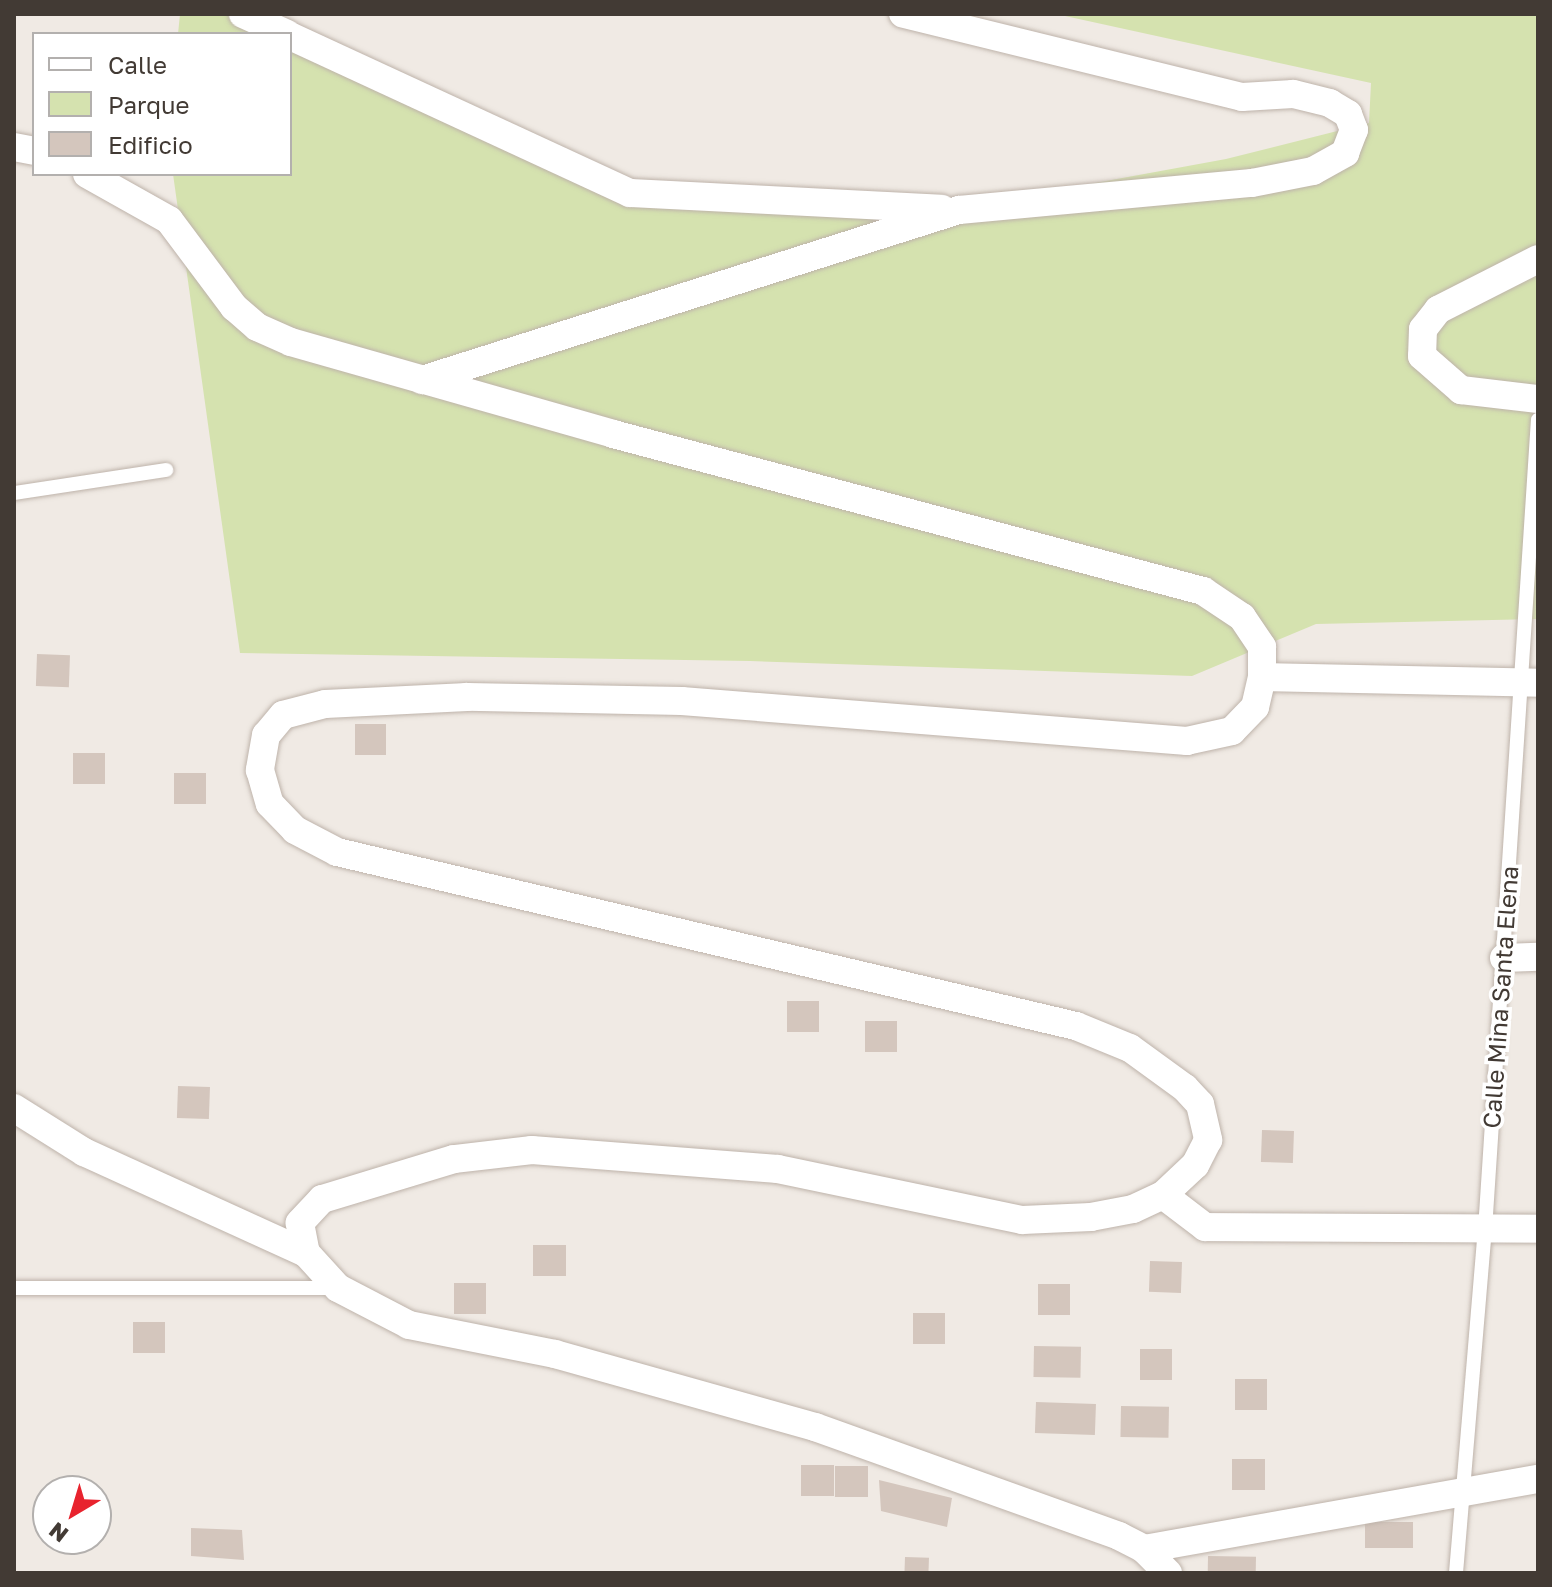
<!DOCTYPE html>
<style>
body{margin:0}
#map{position:relative;width:1552px;height:1587px;overflow:hidden;background:#f0eae4;font-family:"Golos Text",sans-serif}
div>[style]{position:absolute}
.green>*{inset:0;background:#d5e2af}
.building>*{inset:0;background:#d4c6bd;transform-origin:0 0}
.roads{filter:drop-shadow(0 0 2px #beb3aa) drop-shadow(0 0 2px #beb3aa)}
.service>*{height:14px;margin:-7px;padding:0 7px;transform-origin:7px;border-radius:7px;background:#fff}
.minor>*{height:28px;margin:-14px;padding:0 14px;transform-origin:14px;border-radius:14px;background:#fff}
span{translate:-50% -50%;white-space:nowrap;text-align:center;line-height:1.15;-webkit-text-stroke:7px #fff;paint-order:stroke}
.street-label{font-size:24px;color:#423a34}
.frame{position:absolute;inset:0;border:16px solid #423a34;pointer-events:none}
.legend{position:absolute;left:32px;top:32px;width:260px;height:144px;box-sizing:border-box;background:#fff;border:2px solid #b3b0ae;margin:0;padding:10px 14px;list-style:none;font-size:24px;color:#423a34}
.legend li{display:flex;align-items:center;gap:16px;height:40px}
.legend b{width:40px;border:2px solid #b3b0ae}
.north{position:absolute;left:32px;top:1475px;width:80px;height:80px;box-sizing:border-box;background:#fff;border:2px solid #b3b0ae;border-radius:50%;rotate:218deg;font-size:22px;font-weight:700;line-height:32px;text-align:center;color:#423a34}
.north::after{content:'';display:block;margin:auto;width:28px;height:36px;background:#e8232e;clip-path:polygon(50% 0,100% 100%,50% 72%,0 100%)}
</style>
<div id="map">
<div class="green">
<div style="clip-path:polygon(180px 14px,244px 14px,284px 34px,178px 34px)"></div>
<div style="clip-path:polygon(1056px 14px,1538px 14px,1538px 619px,1316px 624px,1192px 676px,750px 661px,240px 653px,173px 174px,290px 174px,290px 37px,604px 195px,932px 213px,1226px 159px,1369px 123px,1371px 83px)"></div>
</div>
<div class="building">
<div style="left:37px;top:654px;width:33px;height:32px;rotate:2deg"></div>
<div style="left:355px;top:724px;width:31px;height:31px"></div>
<div style="left:73px;top:753px;width:32px;height:31px"></div>
<div style="left:174px;top:773px;width:32px;height:31px"></div>
<div style="left:787px;top:1001px;width:32px;height:31px"></div>
<div style="left:865px;top:1021px;width:32px;height:31px"></div>
<div style="left:178px;top:1086px;width:32px;height:32px;rotate:2deg"></div>
<div style="left:1262px;top:1130px;width:32px;height:32px;rotate:2deg"></div>
<div style="left:533px;top:1245px;width:33px;height:31px"></div>
<div style="left:1182px;top:1262px;width:31px;height:32px;rotate:92deg"></div>
<div style="left:454px;top:1283px;width:32px;height:31px"></div>
<div style="left:1038px;top:1284px;width:32px;height:31px"></div>
<div style="left:913px;top:1313px;width:32px;height:31px"></div>
<div style="left:133px;top:1322px;width:32px;height:31px"></div>
<div style="left:1034px;top:1346px;width:47px;height:31px;rotate:1deg"></div>
<div style="left:1140px;top:1349px;width:32px;height:31px"></div>
<div style="left:1235px;top:1379px;width:32px;height:31px"></div>
<div style="left:1036px;top:1402px;width:60px;height:31px;rotate:2deg"></div>
<div style="left:1121px;top:1406px;width:48px;height:31px;rotate:1deg"></div>
<div style="left:1232px;top:1459px;width:33px;height:31px"></div>
<div style="left:801px;top:1465px;width:33px;height:31px"></div>
<div style="left:835px;top:1466px;width:33px;height:31px"></div>
<div style="clip-path:polygon(879px 1480px,952px 1498px,947px 1527px,881px 1511px)"></div>
<div style="left:1365px;top:1522px;width:48px;height:26px"></div>
<div style="clip-path:polygon(191px 1528px,242px 1530px,244px 1560px,191px 1556px)"></div>
<div style="left:1208px;top:1556px;width:48px;height:17px;rotate:1deg"></div>
<div style="left:905px;top:1557px;width:24px;height:16px;rotate:2deg"></div>
</div>
<div class="roads">
<div class="service">
<div style="left:14px;top:493px;width:154px;rotate:-8.6deg"></div>
<div style="left:14px;top:1288px;width:323px"></div>
<div style="left:1456px;top:1573px;width:344px;rotate:-85.2deg"></div>
<div style="left:1485px;top:1230px;width:812px;rotate:-86.26deg"></div>
</div>
<div class="minor">
<div style="left:243px;top:14px;width:48px;rotate:24.4deg"></div>
<div style="left:290px;top:36px;width:374px;rotate:24.8deg"></div>
<div style="left:630px;top:193px;width:312px;rotate:2.9deg"></div>
<div style="left:14px;top:147px;width:20px;rotate:11deg"></div>
<div style="left:87px;top:174px;width:94px;rotate:29.3deg"></div>
<div style="left:169px;top:220px;width:109px;rotate:53.2deg"></div>
<div style="left:234px;top:307px;width:30px;rotate:41deg"></div>
<div style="left:257px;top:327px;width:37px;rotate:24deg"></div>
<div style="left:291px;top:342px;width:335px;rotate:15.9deg"></div>
<div style="left:613px;top:434px;width:611px;rotate:14.9deg"></div>
<div style="left:1203px;top:591px;width:47px;rotate:33.7deg"></div>
<div style="left:1242px;top:617px;width:36px;rotate:56deg"></div>
<div style="left:1262px;top:647px;width:30px;rotate:90deg"></div>
<div style="left:1262px;top:677px;width:31px;rotate:103deg"></div>
<div style="left:1255px;top:707px;width:33px;rotate:134deg"></div>
<div style="left:1232px;top:731px;width:46px;rotate:167.5deg"></div>
<div style="left:1187px;top:741px;width:507px;rotate:-175.47deg"></div>
<div style="left:682px;top:701px;width:215px;rotate:-178.9deg"></div>
<div style="left:467px;top:697px;width:142px;rotate:177.2deg"></div>
<div style="left:325px;top:704px;width:43px;rotate:165.3deg"></div>
<div style="left:283px;top:715px;width:26px;rotate:130deg"></div>
<div style="left:266px;top:735px;width:36px;rotate:100deg"></div>
<div style="left:260px;top:770px;width:35px;rotate:74deg"></div>
<div style="left:270px;top:804px;width:36px;rotate:46deg"></div>
<div style="left:295px;top:830px;width:47px;rotate:27.6deg"></div>
<div style="left:337px;top:852px;width:759px;rotate:13.25deg"></div>
<div style="left:1076px;top:1026px;width:58px;rotate:22.2deg"></div>
<div style="left:1130px;top:1048px;width:68px;rotate:36deg"></div>
<div style="left:1185px;top:1088px;width:22px;rotate:47deg"></div>
<div style="left:1200px;top:1104px;width:37px;rotate:77deg"></div>
<div style="left:1208px;top:1140px;width:28px;rotate:117deg"></div>
<div style="left:1195px;top:1165px;width:44px;rotate:136.8deg"></div>
<div style="left:1163px;top:1195px;width:33px;rotate:155deg"></div>
<div style="left:1133px;top:1209px;width:43px;rotate:169.2deg"></div>
<div style="left:1091px;top:1217px;width:69px;rotate:177.5deg"></div>
<div style="left:1022px;top:1220px;width:249px;rotate:-168.2deg"></div>
<div style="left:778px;top:1169px;width:247px;rotate:-175.6deg"></div>
<div style="left:532px;top:1150px;width:79px;rotate:173.4deg"></div>
<div style="left:454px;top:1159px;width:138px;rotate:163.1deg"></div>
<div style="left:322px;top:1199px;width:33px;rotate:133deg"></div>
<div style="left:300px;top:1223px;width:31px;rotate:79deg"></div>
<div style="left:306px;top:1253px;width:47px;rotate:47.6deg"></div>
<div style="left:338px;top:1288px;width:80px;rotate:27.5deg"></div>
<div style="left:409px;top:1325px;width:149px;rotate:11.2deg"></div>
<div style="left:555px;top:1354px;width:270px;rotate:15.7deg"></div>
<div style="left:815px;top:1427px;width:323px;rotate:19.7deg"></div>
<div style="left:1119px;top:1536px;width:28px;rotate:27deg"></div>
<div style="left:1144px;top:1549px;width:34px;rotate:45deg"></div>
<div style="left:1538px;top:259px;width:112px;rotate:153deg"></div>
<div style="left:1438px;top:310px;width:24px;rotate:128deg"></div>
<div style="left:1423px;top:329px;width:27px;rotate:92deg"></div>
<div style="left:1422px;top:356px;width:52px;rotate:41.1deg"></div>
<div style="left:1461px;top:390px;width:78px;rotate:6.7deg"></div>
<div style="left:422px;top:380px;width:563px;rotate:-17.57deg"></div>
<div style="left:959px;top:210px;width:294px;rotate:-5.3deg"></div>
<div style="left:1252px;top:183px;width:62px;rotate:-11.1deg"></div>
<div style="left:1313px;top:171px;width:37px;rotate:-29deg"></div>
<div style="left:1345px;top:153px;width:25px;rotate:-69deg"></div>
<div style="left:1354px;top:130px;width:17px;rotate:-111deg"></div>
<div style="left:1348px;top:114px;width:21px;rotate:-149deg"></div>
<div style="left:1330px;top:103px;width:38px;rotate:-166deg"></div>
<div style="left:1293px;top:94px;width:51px;rotate:176.6deg"></div>
<div style="left:1242px;top:97px;width:349px;rotate:-166.2deg"></div>
<div style="left:1262px;top:677px;width:276px;rotate:1.2deg"></div>
<div style="left:1504px;top:958px;width:34px;rotate:-2deg"></div>
<div style="left:14px;top:1108px;width:83px;rotate:32.2deg"></div>
<div style="left:84px;top:1152px;width:244px;rotate:24.5deg"></div>
<div style="left:1163px;top:1195px;width:53px;rotate:37.3deg"></div>
<div style="left:1205px;top:1227px;width:333px;rotate:0.3deg"></div>
<div style="left:1144px;top:1549px;width:400px;rotate:-10.1deg"></div>
</div>
</div>
<div class="street-label">
<span style="left:1500px;top:997px;rotate:-86deg">Calle Mina Santa Elena</span>
</div>
<div class="frame"></div>
<ul class="legend">
<li><b style="height:10px;background:#fff"></b>Calle</li>
<li><b style="height:22px;background:#d5e2af"></b>Parque</li>
<li><b style="height:22px;background:#d4c6bd"></b>Edificio</li>
</ul>
<div class="north">N</div>
</div>
